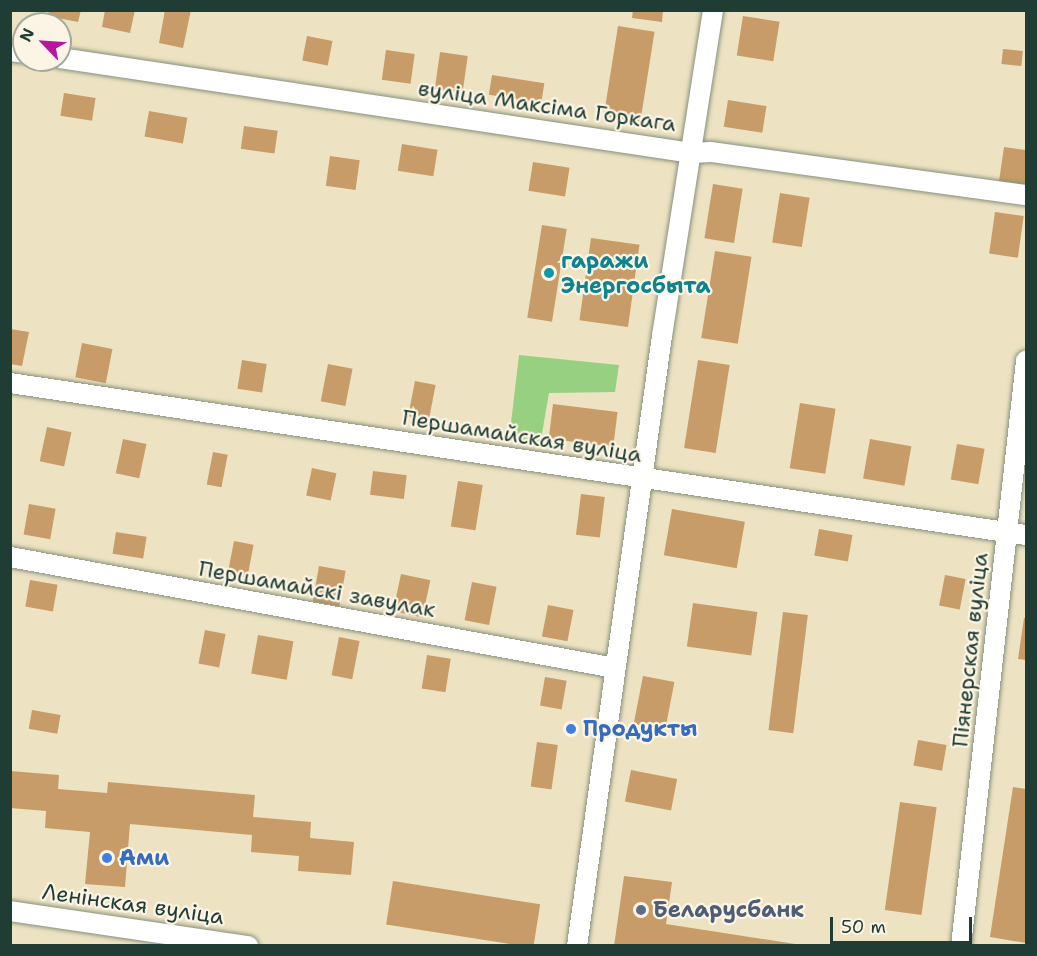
<!DOCTYPE html>
<meta charset="utf-8">
<style>
body{margin:0}
#map{position:relative;width:1037px;height:956px;overflow:hidden;background:#ede3c3;font-family:"Shantell Sans",sans-serif}
div>[style]{position:absolute}
.green>*{inset:0;background:#98d082}
.building>*{inset:0;background:#c79c68;transform-origin:0 0}
.roads{filter:drop-shadow(0 0 2px #86907c) drop-shadow(0 0 2px #86907c)}
.minor>*{height:20px;margin:-10px;padding:0 10px;transform-origin:10px;border-radius:10px;background:#fff}
.dots>*{width:16px;height:16px;translate:-50% -50%;box-sizing:border-box;border:3px solid #fcf5e5;border-radius:50%}
span{translate:-50% -50%;white-space:nowrap;text-align:center;line-height:1.15;-webkit-text-stroke:4.5px #fcf5e5;paint-order:stroke}
.street-label{font-size:22px;color:#1f3d34}
.culture-label{font-size:22px;color:#0d838f;font-weight:700}
.left{translate:0 -50%;text-align:left}
.shop-label{font-size:22px;color:#366cbe;font-weight:700}
.service-label{font-size:22px;color:#4e5e75;font-weight:700}
.frame{position:absolute;inset:0;border:12px solid #1f3d34;pointer-events:none}
.north{position:absolute;left:12px;top:12px;width:60px;height:60px;box-sizing:border-box;background:#fcf5e5;border:2px solid #a4ab9e;border-radius:50%;rotate:295deg;font-size:16px;font-weight:700;line-height:24px;text-align:center;color:#1f3d34}
.north::after{content:'';display:block;margin:auto;width:21px;height:27px;background:#b5179e;clip-path:polygon(50% 0,100% 100%,50% 72%,0 100%)}
.scale{position:absolute;left:830px;top:917px;width:142px;height:27px;box-sizing:border-box;border:3px solid #1f3d34;border-top:0;padding-left:8px;font-size:18px;line-height:21px;white-space:nowrap;color:#1f3d34;-webkit-text-stroke:4px #fcf5e5;paint-order:stroke}
</style>
<div id="map">
<div class="green">
<div style="clip-path:polygon(519px 355px,619px 365px,615px 392px,549px 393px,540px 445px,509px 440px)"></div>
</div>
<div class="building">
<div style="clip-path:polygon(49px 10px,81px 10px,78px 22px,48px 16px)"></div>
<div style="clip-path:polygon(105px 10px,135px 10px,130px 33px,102px 27px)"></div>
<div style="clip-path:polygon(165px 10px,191px 10px,183px 48px,159px 43px)"></div>
<div style="clip-path:polygon(633px 10px,663px 10px,662px 22px,632px 18px)"></div>
<div style="left:743px;top:16px;width:37px;height:40px;rotate:9deg"></div>
<div style="left:618px;top:26px;width:37px;height:91px;rotate:9deg"></div>
<div style="left:307px;top:36px;width:26px;height:25px;rotate:11deg"></div>
<div style="left:1003px;top:49px;width:20px;height:15px;rotate:6deg"></div>
<div style="left:386px;top:50px;width:29px;height:30px;rotate:8deg"></div>
<div style="left:440px;top:52px;width:28px;height:37px;rotate:8deg"></div>
<div style="left:492px;top:75px;width:53px;height:20px;rotate:9deg"></div>
<div style="left:64px;top:93px;width:32px;height:23px;rotate:9deg"></div>
<div style="left:728px;top:100px;width:39px;height:27px;rotate:9deg"></div>
<div style="left:149px;top:111px;width:39px;height:26px;rotate:10deg"></div>
<div style="left:244px;top:126px;width:34px;height:23px;rotate:8deg"></div>
<div style="left:402px;top:144px;width:36px;height:27px;rotate:9deg"></div>
<div style="clip-path:polygon(1004px 147px,1026px 150px,1026px 185px,999px 181px)"></div>
<div style="left:330px;top:156px;width:30px;height:30px;rotate:8deg"></div>
<div style="left:533px;top:162px;width:37px;height:29px;rotate:9deg"></div>
<div style="left:713px;top:184px;width:30px;height:55px;rotate:9deg"></div>
<div style="left:780px;top:193px;width:30px;height:50px;rotate:9deg"></div>
<div style="left:995px;top:212px;width:29px;height:42px;rotate:8deg"></div>
<div style="left:542px;top:225px;width:25px;height:94px;rotate:9deg"></div>
<div style="left:591px;top:238px;width:49px;height:83px;rotate:8deg"></div>
<div style="left:715px;top:251px;width:37px;height:88px;rotate:9deg"></div>
<div style="clip-path:polygon(10px 329px,29px 332px,22px 366px,10px 364px)"></div>
<div style="left:82px;top:343px;width:31px;height:35px;rotate:11deg"></div>
<div style="left:242px;top:360px;width:25px;height:29px;rotate:9deg"></div>
<div style="left:698px;top:360px;width:32px;height:89px;rotate:9deg"></div>
<div style="left:328px;top:364px;width:25px;height:38px;rotate:11deg"></div>
<div style="left:415px;top:381px;width:21px;height:36px;rotate:11deg"></div>
<div style="left:800px;top:403px;width:36px;height:66px;rotate:9deg"></div>
<div style="left:553px;top:404px;width:65px;height:35px;rotate:7deg"></div>
<div style="left:47px;top:427px;width:25px;height:35px;rotate:12deg"></div>
<div style="left:123px;top:439px;width:24px;height:35px;rotate:12deg"></div>
<div style="left:870px;top:439px;width:42px;height:40px;rotate:10deg"></div>
<div style="left:957px;top:444px;width:28px;height:36px;rotate:10deg"></div>
<div style="left:213px;top:452px;width:15px;height:33px;rotate:11deg"></div>
<div style="left:312px;top:468px;width:25px;height:28px;rotate:12deg"></div>
<div style="left:373px;top:471px;width:34px;height:24px;rotate:7deg"></div>
<div style="left:458px;top:481px;width:25px;height:46px;rotate:9deg"></div>
<div style="left:581px;top:494px;width:24px;height:41px;rotate:7deg"></div>
<div style="left:29px;top:504px;width:27px;height:31px;rotate:10deg"></div>
<div style="left:672px;top:509px;width:74px;height:47px;rotate:10deg"></div>
<div style="left:819px;top:529px;width:34px;height:27px;rotate:10deg"></div>
<div style="left:116px;top:532px;width:31px;height:22px;rotate:9deg"></div>
<div style="left:234px;top:541px;width:20px;height:34px;rotate:11deg"></div>
<div style="left:319px;top:566px;width:27px;height:36px;rotate:10deg"></div>
<div style="left:401px;top:574px;width:30px;height:38px;rotate:12deg"></div>
<div style="left:945px;top:575px;width:21px;height:31px;rotate:11deg"></div>
<div style="left:30px;top:580px;width:28px;height:27px;rotate:10deg"></div>
<div style="left:472px;top:582px;width:25px;height:39px;rotate:11deg"></div>
<div style="left:693px;top:603px;width:65px;height:44px;rotate:8deg"></div>
<div style="left:548px;top:605px;width:26px;height:32px;rotate:11deg"></div>
<div style="left:783px;top:612px;width:25px;height:119px;rotate:7deg"></div>
<div style="clip-path:polygon(1024px 618px,1026px 618px,1026px 660px,1018px 659px)"></div>
<div style="left:205px;top:630px;width:21px;height:34px;rotate:11deg"></div>
<div style="left:258px;top:635px;width:36px;height:39px;rotate:10deg"></div>
<div style="left:339px;top:637px;width:21px;height:39px;rotate:11deg"></div>
<div style="left:427px;top:655px;width:24px;height:34px;rotate:9deg"></div>
<div style="left:643px;top:676px;width:32px;height:49px;rotate:11deg"></div>
<div style="left:545px;top:677px;width:22px;height:29px;rotate:10deg"></div>
<div style="left:32px;top:710px;width:29px;height:19px;rotate:10deg"></div>
<div style="left:918px;top:740px;width:29px;height:26px;rotate:10deg"></div>
<div style="left:537px;top:742px;width:21px;height:45px;rotate:8deg"></div>
<div style="left:631px;top:770px;width:47px;height:32px;rotate:11deg"></div>
<div style="clip-path:polygon(10px 771px,59px 775px,58px 789px,107px 793px,108px 782px,255px 795px,253px 817px,311px 822px,310px 838px,354px 842px,351px 875px,298px 871px,299px 856px,251px 852px,252px 835px,130px 824px,125px 887px,85px 884px,90px 832px,45px 828px,46px 811px,10px 808px)"></div>
<div style="clip-path:polygon(1013px 787px,1026px 789px,1026px 943px,990px 937px)"></div>
<div style="left:900px;top:802px;width:37px;height:109px;rotate:8deg"></div>
<div style="clip-path:polygon(624px 876px,672px 882px,666px 924px,808px 946px,614px 946px)"></div>
<div style="left:393px;top:881px;width:149px;height:44px;rotate:9deg"></div>
</div>
<div class="roads">
<div class="minor">
<div style="left:10px;top:51px;width:14px;rotate:8deg"></div>
<div style="left:60px;top:58px;width:638px;rotate:8.56deg"></div>
<div style="left:691px;top:153px;width:20px;rotate:-3deg"></div>
<div style="left:711px;top:152px;width:318px;rotate:7.8deg"></div>
<div style="left:10px;top:383px;width:1027px;rotate:8.51deg"></div>
<div style="left:10px;top:557px;width:615px;rotate:10.4deg"></div>
<div style="left:10px;top:911px;width:241px;rotate:8.4deg"></div>
<div style="left:577px;top:946px;width:616px;rotate:-82.07deg"></div>
<div style="left:662px;top:336px;width:330px;rotate:-81.1deg"></div>
<div style="left:961px;top:946px;width:589px;rotate:-83.66deg"></div>
</div>
</div>
<div class="dots">
<div style="left:549px;top:273px;background:#0f9aa8"></div>
<div style="left:571px;top:729px;background:#3f7fe0"></div>
<div style="left:107px;top:858px;background:#3f7fe0"></div>
<div style="left:641px;top:910px;background:#5c6f8a"></div>
</div>
<div class="street-label">
<span style="left:547px;top:106px;rotate:8deg">вуліца Максіма Горкага</span>
<span style="left:522px;top:436px;rotate:9deg">Першамайская вуліца</span>
<span style="left:317px;top:589px;rotate:10deg">Першамайскі завулак</span>
<span style="left:970px;top:650px;rotate:-84deg">Піянерская вуліца</span>
<span style="left:133px;top:904px;rotate:8deg">Ленінская вуліца</span>
</div>
<div class="culture-label">
<span class="left" style="left:561px;top:273px">гаражи<br>Энергосбыта</span>
</div>
<div class="shop-label">
<span class="left" style="left:583px;top:729px">Продукты</span>
<span class="left" style="left:119px;top:858px">Ами</span>
</div>
<div class="service-label">
<span class="left" style="left:653px;top:910px">Беларусбанк</span>
</div>
<div class="frame"></div>
<div class="north">N</div>
<div class="scale">50 m</div>
</div>
